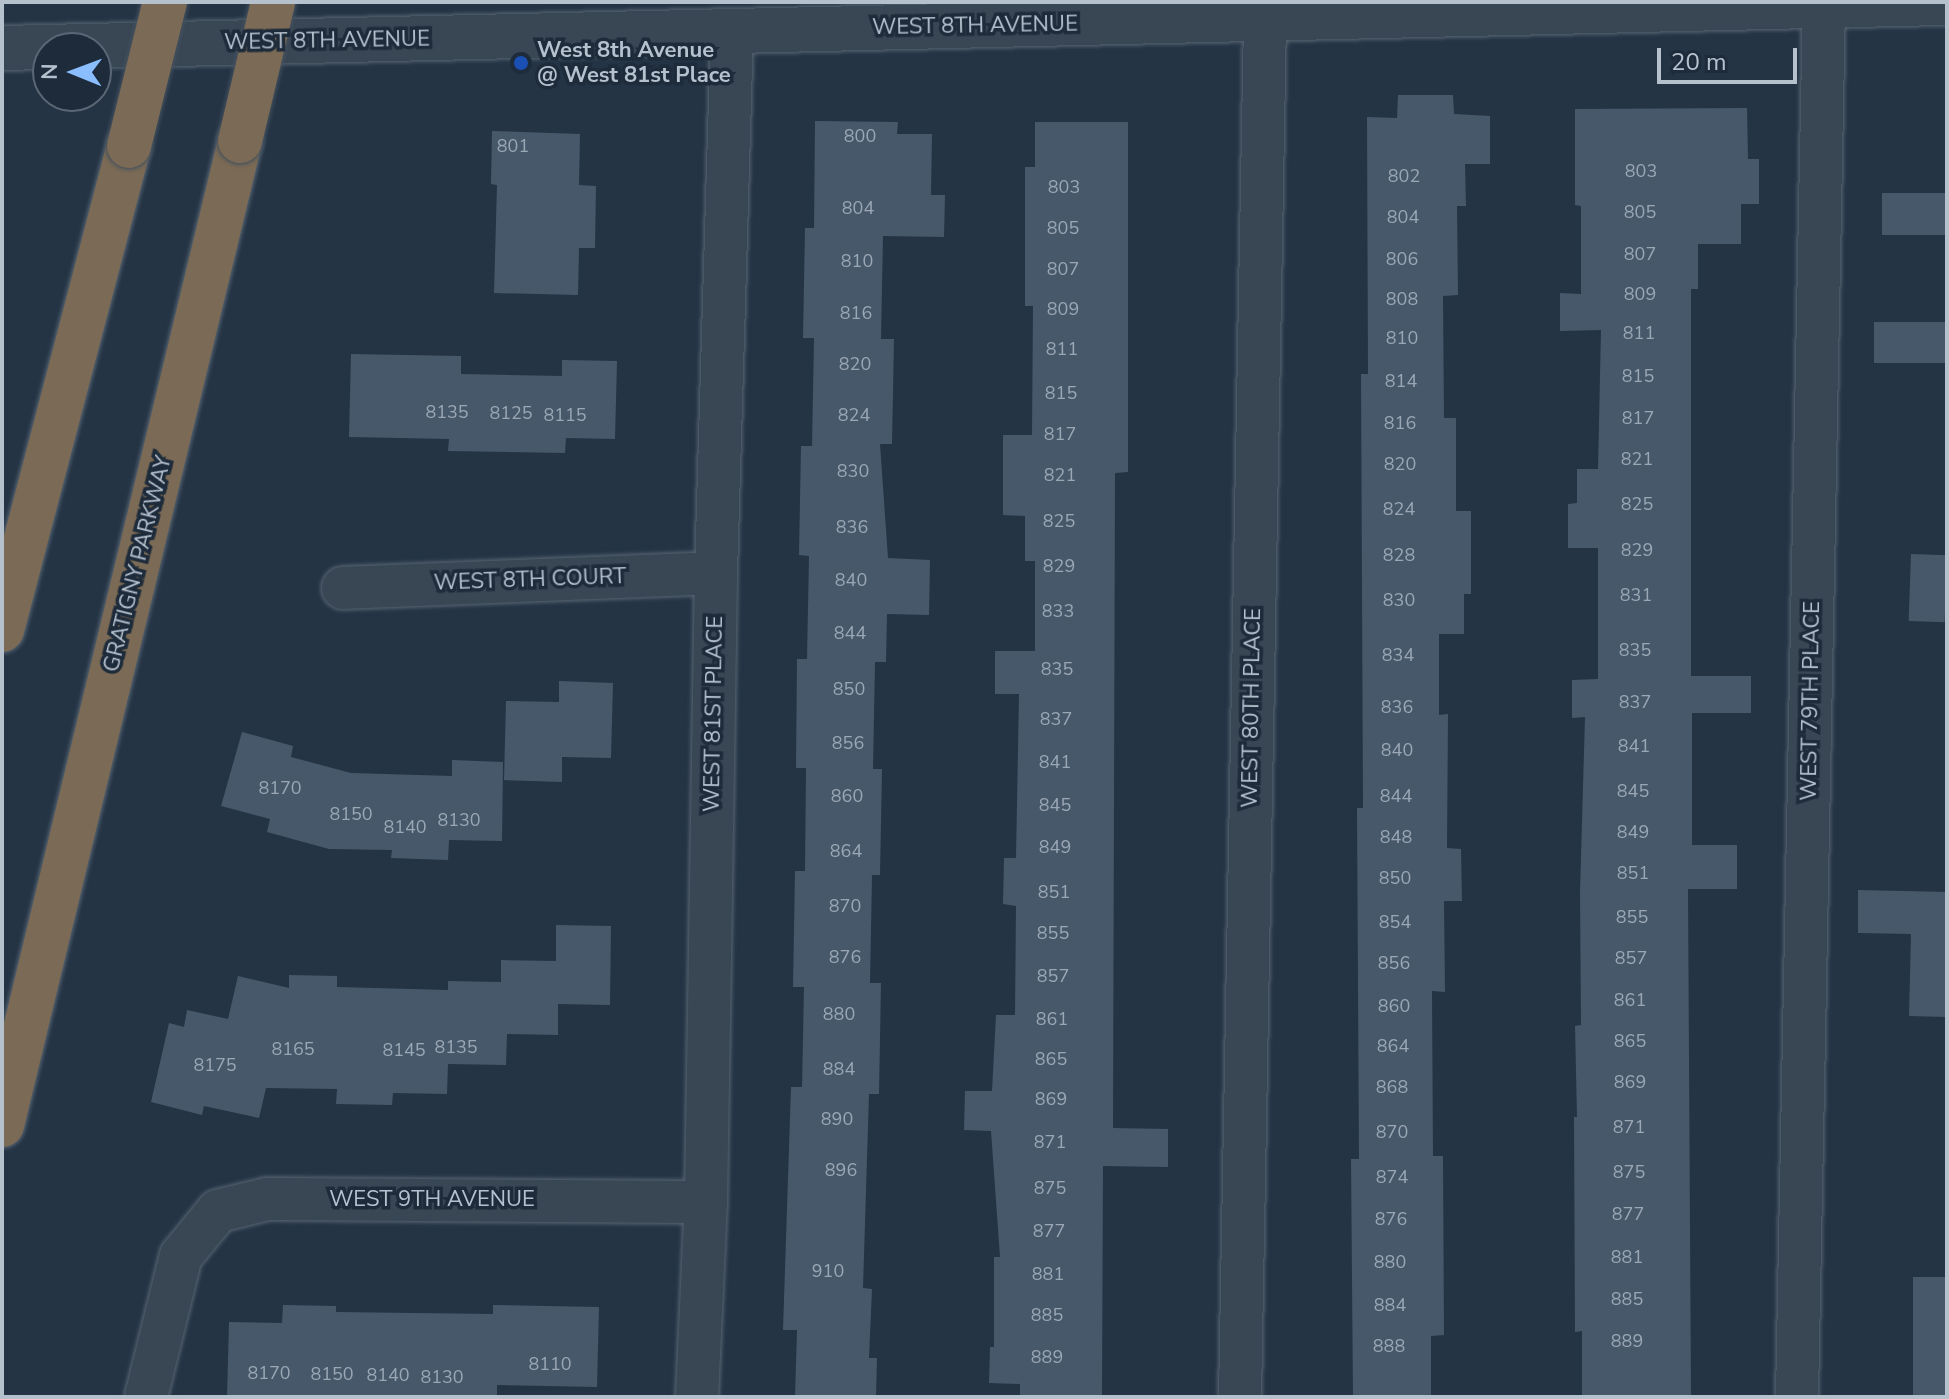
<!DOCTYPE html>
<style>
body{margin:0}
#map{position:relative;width:1949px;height:1399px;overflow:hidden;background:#243445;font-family:"Nunito Sans",sans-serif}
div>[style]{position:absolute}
.building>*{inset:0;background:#48586b;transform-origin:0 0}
.roads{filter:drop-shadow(0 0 2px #576471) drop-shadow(0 0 2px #576471)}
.minor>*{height:42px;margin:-21px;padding:0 21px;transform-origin:21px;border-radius:21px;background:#394654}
.tertiary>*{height:44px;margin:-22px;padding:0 22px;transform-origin:22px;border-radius:22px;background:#394654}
.motorway>*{height:44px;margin:-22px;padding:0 22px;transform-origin:22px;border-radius:22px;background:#7b6a55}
.bridges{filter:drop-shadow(0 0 2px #44515e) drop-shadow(0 0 2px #44515e)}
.motorway-bridge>*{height:44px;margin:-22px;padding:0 22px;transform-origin:22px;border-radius:22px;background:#7b6a55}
.dots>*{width:22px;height:22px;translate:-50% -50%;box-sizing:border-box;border:4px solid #1e2b3a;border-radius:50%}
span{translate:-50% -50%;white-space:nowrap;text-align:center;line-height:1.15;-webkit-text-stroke:7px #1e2b3a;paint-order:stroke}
.number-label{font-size:18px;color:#9aa7b5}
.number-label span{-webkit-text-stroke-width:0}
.street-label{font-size:22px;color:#b6c1ce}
.poi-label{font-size:22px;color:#b6c1ce;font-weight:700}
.left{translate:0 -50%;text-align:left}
.frame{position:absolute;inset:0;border:4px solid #b6c1ce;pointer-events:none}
.north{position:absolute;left:32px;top:32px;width:80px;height:80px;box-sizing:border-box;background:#1e2b3a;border:2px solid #5b6775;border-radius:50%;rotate:271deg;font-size:22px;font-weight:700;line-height:32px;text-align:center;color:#b6c1ce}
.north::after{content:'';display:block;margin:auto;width:28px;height:36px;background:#8abeff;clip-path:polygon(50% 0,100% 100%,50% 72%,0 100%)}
.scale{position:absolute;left:1657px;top:48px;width:140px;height:36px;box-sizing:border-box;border:4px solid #b6c1ce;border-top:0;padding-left:10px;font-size:24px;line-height:28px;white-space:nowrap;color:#b6c1ce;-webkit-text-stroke:6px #1e2b3a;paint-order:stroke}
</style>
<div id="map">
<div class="building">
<div style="clip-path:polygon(1398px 95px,1453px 95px,1454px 114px,1490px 116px,1490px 164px,1465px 164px,1466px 206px,1457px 206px,1458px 295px,1443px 296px,1444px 418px,1456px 418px,1456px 511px,1471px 511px,1471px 594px,1464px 594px,1464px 634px,1439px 634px,1439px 715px,1448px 714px,1447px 848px,1461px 849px,1462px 901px,1444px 901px,1445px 992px,1432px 991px,1433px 1156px,1443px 1156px,1444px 1335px,1431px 1336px,1431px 1397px,1353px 1397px,1351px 1159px,1359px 1159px,1357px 808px,1363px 808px,1361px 374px,1368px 374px,1367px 117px,1397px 118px)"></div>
<div style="clip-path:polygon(1747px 108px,1748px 159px,1759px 159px,1759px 204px,1741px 204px,1741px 244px,1698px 244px,1698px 289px,1691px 289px,1691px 676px,1751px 676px,1751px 713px,1692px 713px,1692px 845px,1737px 845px,1737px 889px,1688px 889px,1691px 1397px,1582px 1397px,1582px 1331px,1575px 1332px,1574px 1117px,1577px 1117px,1575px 1026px,1581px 1025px,1580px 892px,1585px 717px,1572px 718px,1572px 680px,1598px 679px,1598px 548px,1568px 548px,1568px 504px,1577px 503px,1577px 469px,1598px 469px,1601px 330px,1560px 331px,1560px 293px,1581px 294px,1581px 206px,1575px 205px,1575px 109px)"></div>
<div style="clip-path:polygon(815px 121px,898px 122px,897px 134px,932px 134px,931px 195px,945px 195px,944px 237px,883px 236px,881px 339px,894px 339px,892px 444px,880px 444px,888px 558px,930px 560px,929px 615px,887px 614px,886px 662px,875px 662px,873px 769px,882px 769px,880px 875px,872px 875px,870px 983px,881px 983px,879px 1094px,869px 1094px,863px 1288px,872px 1289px,869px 1358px,877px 1358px,876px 1397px,795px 1397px,797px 1330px,783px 1330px,791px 1087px,802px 1087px,804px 987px,793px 987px,795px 871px,805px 871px,806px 768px,796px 768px,797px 659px,807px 659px,809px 556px,799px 555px,801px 446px,812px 446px,814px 338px,803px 338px,805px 228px,814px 228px)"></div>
<div style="clip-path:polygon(1035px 122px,1128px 122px,1128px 472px,1115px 473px,1113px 1128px,1168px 1129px,1168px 1167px,1103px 1166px,1102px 1397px,1020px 1397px,1020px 1384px,989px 1383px,990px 1347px,994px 1347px,994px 1257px,1000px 1257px,991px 1131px,964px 1130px,965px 1091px,992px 1091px,996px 1015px,1015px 1015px,1016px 906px,1003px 904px,1004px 858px,1016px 858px,1019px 694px,995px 694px,995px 651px,1035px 651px,1035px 561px,1025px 561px,1025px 516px,1003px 515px,1003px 435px,1032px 435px,1033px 306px,1025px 306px,1025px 167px,1035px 167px)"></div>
<div style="clip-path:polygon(492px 131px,580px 134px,579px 185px,596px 186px,595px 248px,579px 248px,578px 295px,494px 293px,497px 185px,491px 184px)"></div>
<div style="left:1882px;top:193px;width:65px;height:42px"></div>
<div style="left:1874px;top:322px;width:73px;height:41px"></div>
<div style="clip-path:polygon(351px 354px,461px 356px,461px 374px,562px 376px,562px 360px,617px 361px,615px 439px,566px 438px,565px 453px,448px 451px,449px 439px,349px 437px)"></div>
<div style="left:1911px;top:554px;width:36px;height:67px;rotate:2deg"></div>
<div style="clip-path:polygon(559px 681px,613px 683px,611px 758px,562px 757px,562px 782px,504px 780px,506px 701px,559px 702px)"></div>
<div style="clip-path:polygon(242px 732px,293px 746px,291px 757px,351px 773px,452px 776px,452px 760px,503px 762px,502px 841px,449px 840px,448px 860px,391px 858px,392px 850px,329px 849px,267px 832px,270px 819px,221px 806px)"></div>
<div style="clip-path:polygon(1858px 890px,1947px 892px,1947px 1017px,1909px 1016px,1911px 934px,1858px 933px)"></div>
<div style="clip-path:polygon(556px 925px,611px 926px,610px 1005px,558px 1004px,558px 1035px,507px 1034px,506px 1065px,448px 1064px,447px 1094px,393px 1093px,392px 1105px,336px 1104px,337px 1089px,266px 1088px,259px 1118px,204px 1106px,202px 1115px,151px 1102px,169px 1023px,184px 1027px,187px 1010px,228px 1019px,238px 976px,289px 988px,289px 975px,337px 976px,337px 987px,448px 990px,448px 981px,501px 982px,501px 960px,556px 961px)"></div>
<div style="left:1913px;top:1277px;width:34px;height:120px"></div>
<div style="clip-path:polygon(283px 1305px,336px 1306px,336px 1312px,493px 1314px,493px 1305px,599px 1307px,597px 1387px,497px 1385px,497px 1397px,227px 1397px,229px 1322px,282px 1323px)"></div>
</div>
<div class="roads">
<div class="minor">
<div style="left:343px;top:588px;width:373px;rotate:-2.3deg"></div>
<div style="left:146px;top:1397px;width:145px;rotate:-76.1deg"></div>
<div style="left:181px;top:1256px;width:58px;rotate:-50.6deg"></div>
<div style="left:218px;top:1211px;width:50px;rotate:-13.8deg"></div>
<div style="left:267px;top:1199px;width:439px;rotate:0.4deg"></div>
<div style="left:697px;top:1397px;width:195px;rotate:-87.4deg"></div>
<div style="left:706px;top:1202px;width:629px;rotate:-89.09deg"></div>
<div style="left:716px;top:573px;width:541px;rotate:-88.31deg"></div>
<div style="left:1240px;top:1397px;width:1378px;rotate:-88.96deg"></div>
<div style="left:1797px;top:1397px;width:1391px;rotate:-88.89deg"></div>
</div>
<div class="tertiary">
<div style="left:2px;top:48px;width:1946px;rotate:-1.33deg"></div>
</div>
<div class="motorway">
<div style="left:2px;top:630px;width:500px;rotate:-75.3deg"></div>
<div style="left:2px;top:1125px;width:1012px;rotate:-76.4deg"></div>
</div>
</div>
<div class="bridges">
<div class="motorway-bridge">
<div style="left:240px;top:141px;width:143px;rotate:-76.6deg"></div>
<div style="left:129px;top:146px;width:148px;rotate:-76deg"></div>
</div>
</div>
<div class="dots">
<div style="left:521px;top:63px;background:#1a4fb4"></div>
</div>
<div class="number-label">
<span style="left:860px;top:136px">800</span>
<span style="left:513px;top:146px">801</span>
<span style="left:1641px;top:171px">803</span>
<span style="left:1404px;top:176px">802</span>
<span style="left:1064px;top:187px">803</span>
<span style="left:858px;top:208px">804</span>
<span style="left:1640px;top:212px">805</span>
<span style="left:1403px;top:217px">804</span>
<span style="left:1063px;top:228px">805</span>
<span style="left:1640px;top:254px">807</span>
<span style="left:1402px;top:259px">806</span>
<span style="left:857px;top:261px">810</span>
<span style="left:1063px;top:269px">807</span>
<span style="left:1640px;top:294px">809</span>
<span style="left:1402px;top:299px">808</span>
<span style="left:1063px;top:309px">809</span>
<span style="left:856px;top:313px">816</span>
<span style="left:1639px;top:333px">811</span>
<span style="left:1402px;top:338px">810</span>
<span style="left:1062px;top:349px">811</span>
<span style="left:855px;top:364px">820</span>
<span style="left:1638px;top:376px">815</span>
<span style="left:1401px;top:381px">814</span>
<span style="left:1061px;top:393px">815</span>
<span style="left:447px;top:412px">8135</span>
<span style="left:511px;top:413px">8125</span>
<span style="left:565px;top:415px">8115</span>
<span style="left:854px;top:415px">824</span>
<span style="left:1638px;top:418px">817</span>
<span style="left:1400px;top:423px">816</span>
<span style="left:1060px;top:434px">817</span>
<span style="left:1637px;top:459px">821</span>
<span style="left:1400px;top:464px">820</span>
<span style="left:853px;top:471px">830</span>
<span style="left:1060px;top:475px">821</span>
<span style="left:1637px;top:504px">825</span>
<span style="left:1399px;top:509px">824</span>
<span style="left:1059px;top:521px">825</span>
<span style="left:852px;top:527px">836</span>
<span style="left:1637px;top:550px">829</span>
<span style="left:1399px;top:555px">828</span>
<span style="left:1059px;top:566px">829</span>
<span style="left:851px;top:580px">840</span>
<span style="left:1636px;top:595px">831</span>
<span style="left:1399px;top:600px">830</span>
<span style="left:1058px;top:611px">833</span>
<span style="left:850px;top:633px">844</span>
<span style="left:1635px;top:650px">835</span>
<span style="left:1398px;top:655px">834</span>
<span style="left:1057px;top:669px">835</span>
<span style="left:849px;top:689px">850</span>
<span style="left:1635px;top:702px">837</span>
<span style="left:1397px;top:707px">836</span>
<span style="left:1056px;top:719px">837</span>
<span style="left:848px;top:743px">856</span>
<span style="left:1634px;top:746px">841</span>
<span style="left:1397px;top:750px">840</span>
<span style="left:1055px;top:762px">841</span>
<span style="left:280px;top:788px">8170</span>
<span style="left:1633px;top:791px">845</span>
<span style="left:847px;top:796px">860</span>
<span style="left:1396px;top:796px">844</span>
<span style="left:1055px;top:805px">845</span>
<span style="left:351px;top:814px">8150</span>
<span style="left:459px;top:820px">8130</span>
<span style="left:405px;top:827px">8140</span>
<span style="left:1633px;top:832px">849</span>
<span style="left:1396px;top:837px">848</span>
<span style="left:1055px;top:847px">849</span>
<span style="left:846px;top:851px">864</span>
<span style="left:1633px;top:873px">851</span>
<span style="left:1395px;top:878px">850</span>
<span style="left:1054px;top:892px">851</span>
<span style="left:845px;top:906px">870</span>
<span style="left:1632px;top:917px">855</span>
<span style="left:1395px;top:922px">854</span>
<span style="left:1053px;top:933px">855</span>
<span style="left:845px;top:957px">876</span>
<span style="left:1631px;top:958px">857</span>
<span style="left:1394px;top:963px">856</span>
<span style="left:1053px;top:976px">857</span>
<span style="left:1630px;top:1000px">861</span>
<span style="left:1394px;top:1006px">860</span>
<span style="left:839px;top:1014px">880</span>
<span style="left:1052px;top:1019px">861</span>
<span style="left:1630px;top:1041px">865</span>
<span style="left:1393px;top:1046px">864</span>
<span style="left:456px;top:1047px">8135</span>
<span style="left:293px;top:1049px">8165</span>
<span style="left:404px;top:1050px">8145</span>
<span style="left:1051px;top:1059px">865</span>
<span style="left:215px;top:1065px">8175</span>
<span style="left:839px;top:1069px">884</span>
<span style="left:1630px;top:1082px">869</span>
<span style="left:1392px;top:1087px">868</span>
<span style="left:1051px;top:1099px">869</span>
<span style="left:837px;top:1119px">890</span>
<span style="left:1629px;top:1127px">871</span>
<span style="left:1392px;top:1132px">870</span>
<span style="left:1050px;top:1142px">871</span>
<span style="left:841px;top:1170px">896</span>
<span style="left:1629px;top:1172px">875</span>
<span style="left:1392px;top:1177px">874</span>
<span style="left:1050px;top:1188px">875</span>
<span style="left:1628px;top:1214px">877</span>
<span style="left:1391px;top:1219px">876</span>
<span style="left:1049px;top:1231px">877</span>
<span style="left:1627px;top:1257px">881</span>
<span style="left:1390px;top:1262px">880</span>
<span style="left:828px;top:1271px">910</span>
<span style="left:1048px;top:1274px">881</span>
<span style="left:1627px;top:1299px">885</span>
<span style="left:1390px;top:1305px">884</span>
<span style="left:1047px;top:1315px">885</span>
<span style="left:1627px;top:1341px">889</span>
<span style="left:1389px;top:1346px">888</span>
<span style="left:1047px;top:1357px">889</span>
<span style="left:550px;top:1364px">8110</span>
<span style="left:269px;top:1373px">8170</span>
<span style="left:332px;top:1374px">8150</span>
<span style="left:388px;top:1375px">8140</span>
<span style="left:442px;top:1377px">8130</span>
</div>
<div class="street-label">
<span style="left:975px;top:26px;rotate:-1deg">WEST 8TH AVENUE</span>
<span style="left:327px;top:41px;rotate:-1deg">WEST 8TH AVENUE</span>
<span style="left:138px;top:564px;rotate:-76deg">GRATIGNY PARKWAY</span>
<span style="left:530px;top:580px;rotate:-2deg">WEST 8TH COURT</span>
<span style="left:1811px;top:701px;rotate:-89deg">WEST 79TH PLACE</span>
<span style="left:1252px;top:708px;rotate:-89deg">WEST 80TH PLACE</span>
<span style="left:714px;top:714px;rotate:-89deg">WEST 81ST PLACE</span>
<span style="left:432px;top:1200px">WEST 9TH AVENUE</span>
</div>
<div class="poi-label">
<span class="left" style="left:537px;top:63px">West 8th Avenue<br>@ West 81st Place</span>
</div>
<div class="frame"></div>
<div class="north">N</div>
<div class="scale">20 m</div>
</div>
